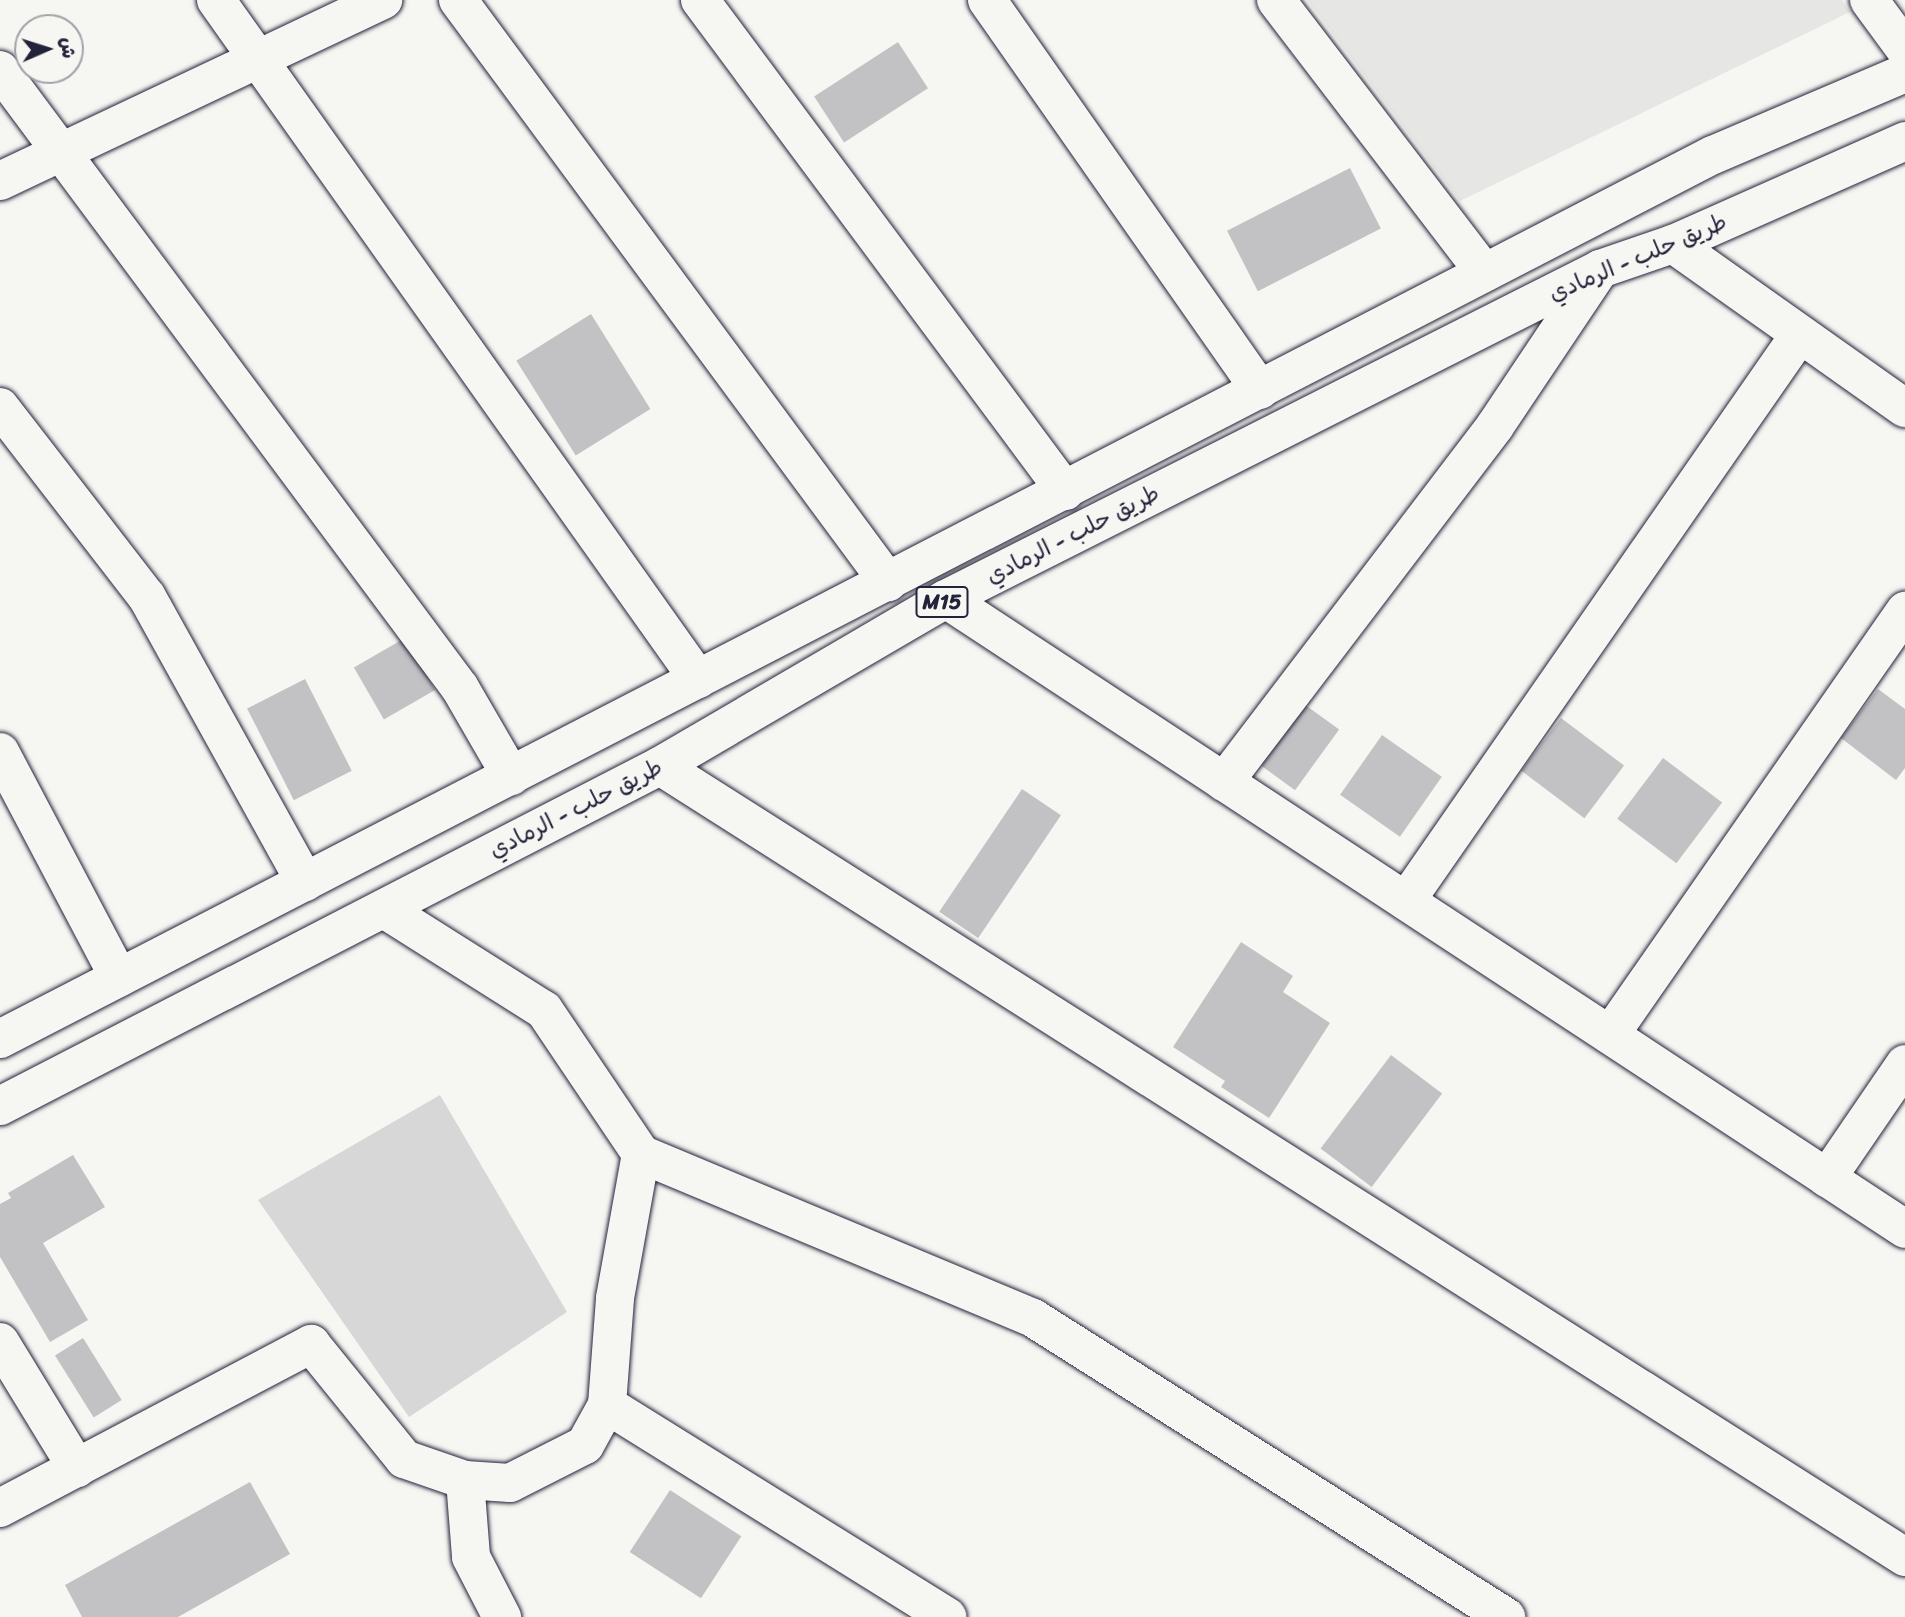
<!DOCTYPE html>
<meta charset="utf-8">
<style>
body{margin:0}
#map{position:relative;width:1905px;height:1617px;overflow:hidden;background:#f6f6f2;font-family:Sriracha,"Playpen Sans Arabic",sans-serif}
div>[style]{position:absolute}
.built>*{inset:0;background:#e6e6e4}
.green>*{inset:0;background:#d7d7d7}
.building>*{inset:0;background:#c2c2c4;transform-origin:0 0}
.roads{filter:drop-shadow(0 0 2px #22223b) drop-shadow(0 0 2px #22223b)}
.minor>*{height:38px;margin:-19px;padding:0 19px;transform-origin:19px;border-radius:19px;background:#f6f6f2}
.highway>*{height:38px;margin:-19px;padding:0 19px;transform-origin:19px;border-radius:19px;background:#f6f6f2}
span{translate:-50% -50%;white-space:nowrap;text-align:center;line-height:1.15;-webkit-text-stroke:6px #f6f6f2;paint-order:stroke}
.shield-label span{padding:2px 5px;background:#f6f6f2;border:2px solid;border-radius:5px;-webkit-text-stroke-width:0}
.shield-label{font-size:21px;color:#22223b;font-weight:700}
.street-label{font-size:23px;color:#22223b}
.north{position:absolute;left:14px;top:14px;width:70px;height:70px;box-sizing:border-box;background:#f6f6f2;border:2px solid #a1a1a9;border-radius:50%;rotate:87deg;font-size:19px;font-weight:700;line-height:28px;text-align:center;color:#22223b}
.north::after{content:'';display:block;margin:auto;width:24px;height:32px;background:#22223b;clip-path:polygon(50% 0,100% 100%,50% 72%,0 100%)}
</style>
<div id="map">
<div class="built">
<div style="clip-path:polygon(1307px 0,1842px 0,1850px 12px,1460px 201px)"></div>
</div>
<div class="green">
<div style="clip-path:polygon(440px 1095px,567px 1312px,409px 1417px,258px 1200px)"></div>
</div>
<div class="building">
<div style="left:898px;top:42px;width:55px;height:100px;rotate:57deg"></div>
<div style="left:1350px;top:168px;width:68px;height:138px;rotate:63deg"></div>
<div style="left:591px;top:314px;width:112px;height:88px;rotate:58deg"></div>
<div style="left:405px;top:638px;width:60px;height:59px;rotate:60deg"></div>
<div style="left:305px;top:679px;width:103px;height:65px;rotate:63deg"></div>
<div style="clip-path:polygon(1878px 689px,1905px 709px,1905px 768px,1896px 780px,1841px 738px)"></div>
<div style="left:1293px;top:696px;width:57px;height:75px;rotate:36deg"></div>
<div style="left:1561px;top:718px;width:79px;height:66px;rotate:37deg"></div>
<div style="left:1382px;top:735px;width:73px;height:73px;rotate:35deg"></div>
<div style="left:1663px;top:758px;width:74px;height:76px;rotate:37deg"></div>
<div style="left:1022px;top:789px;width:47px;height:148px;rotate:34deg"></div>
<div style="clip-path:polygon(1241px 942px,1293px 976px,1283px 992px,1330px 1023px,1269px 1118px,1221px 1087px,1225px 1081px,1173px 1047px)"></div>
<div style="left:1391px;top:1055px;width:64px;height:117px;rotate:37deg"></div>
<div style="clip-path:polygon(73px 1155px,105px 1207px,43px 1243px,88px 1320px,50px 1342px,0 1257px,0 1204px,11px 1198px,8px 1193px)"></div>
<div style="left:83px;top:1338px;width:73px;height:33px;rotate:58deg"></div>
<div style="clip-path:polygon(250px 1482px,290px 1554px,178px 1617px,82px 1617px,65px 1585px)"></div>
<div style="left:670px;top:1490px;width:85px;height:74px;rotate:33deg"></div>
</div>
<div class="roads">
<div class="minor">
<div style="left:216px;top:0;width:833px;rotate:54.63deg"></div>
<div style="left:458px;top:0;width:724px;rotate:53.54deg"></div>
<div style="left:700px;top:0;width:612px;rotate:53.37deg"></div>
<div style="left:987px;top:0;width:476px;rotate:55deg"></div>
<div style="left:1276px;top:0;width:342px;rotate:52.6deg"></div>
<div style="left:1869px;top:0;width:61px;rotate:53.7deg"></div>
<div style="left:0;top:70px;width:770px;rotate:53.34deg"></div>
<div style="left:460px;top:688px;width:102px;rotate:59.9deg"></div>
<div style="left:0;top:181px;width:424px;rotate:-25.3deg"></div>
<div style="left:1673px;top:244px;width:284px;rotate:35.3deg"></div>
<div style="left:0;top:407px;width:240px;rotate:52.3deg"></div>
<div style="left:147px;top:597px;width:326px;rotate:61deg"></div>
<div style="left:946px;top:599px;width:1147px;rotate:33.3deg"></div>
<div style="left:0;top:752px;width:255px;rotate:62.2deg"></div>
<div style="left:660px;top:766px;width:1475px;rotate:32.43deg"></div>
<div style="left:1224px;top:782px;width:447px;rotate:-52.7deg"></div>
<div style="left:1495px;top:426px;width:189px;rotate:-56.2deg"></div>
<div style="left:1406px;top:901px;width:690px;rotate:-55.21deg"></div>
<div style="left:384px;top:909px;width:189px;rotate:32.3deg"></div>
<div style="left:544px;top:1010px;width:174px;rotate:56deg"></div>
<div style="left:641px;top:1154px;width:425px;rotate:22.7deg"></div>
<div style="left:1033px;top:1318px;width:560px;rotate:32.3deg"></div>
<div style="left:1610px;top:1035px;width:517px;rotate:-55.17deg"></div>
<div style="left:1827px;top:1178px;width:138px;rotate:-55.6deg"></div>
<div style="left:0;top:1342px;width:148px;rotate:58.6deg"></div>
<div style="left:607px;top:1405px;width:401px;rotate:31.9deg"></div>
<div style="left:465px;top:1480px;width:77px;rotate:85.5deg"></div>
<div style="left:471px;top:1557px;width:68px;rotate:62.7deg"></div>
<div style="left:0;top:1508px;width:352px;rotate:-27.8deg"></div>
<div style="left:311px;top:1344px;width:148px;rotate:51deg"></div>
<div style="left:404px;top:1459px;width:65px;rotate:19deg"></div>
<div style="left:465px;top:1480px;width:45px;rotate:3.8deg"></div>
<div style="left:510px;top:1483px;width:84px;rotate:-26.9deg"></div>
<div style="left:585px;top:1445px;width:46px;rotate:-61.2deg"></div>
<div style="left:607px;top:1405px;width:107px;rotate:-85.7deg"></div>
<div style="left:615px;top:1298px;width:146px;rotate:-79.8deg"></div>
</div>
<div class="highway">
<div style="left:0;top:1039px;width:1928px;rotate:-27.3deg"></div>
<div style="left:1713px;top:155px;width:209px;rotate:-23.1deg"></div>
<div style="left:0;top:1106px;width:742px;rotate:-27.26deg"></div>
<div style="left:660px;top:766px;width:331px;rotate:-30.3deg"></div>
<div style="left:946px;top:599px;width:733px;rotate:-26.77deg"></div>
<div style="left:1600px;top:269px;width:77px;rotate:-18.9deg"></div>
<div style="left:1673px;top:244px;width:254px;rotate:-23.9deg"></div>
</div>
</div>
<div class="shield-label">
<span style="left:942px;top:602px">M15</span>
</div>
<div class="street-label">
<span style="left:1638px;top:258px;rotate:-23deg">طريق حلب - الرمادي</span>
<span style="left:1073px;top:535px;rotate:-27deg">طريق حلب - الرمادي</span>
<span style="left:576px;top:809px;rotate:-27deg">طريق حلب - الرمادي</span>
</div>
<div class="north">ش</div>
</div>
